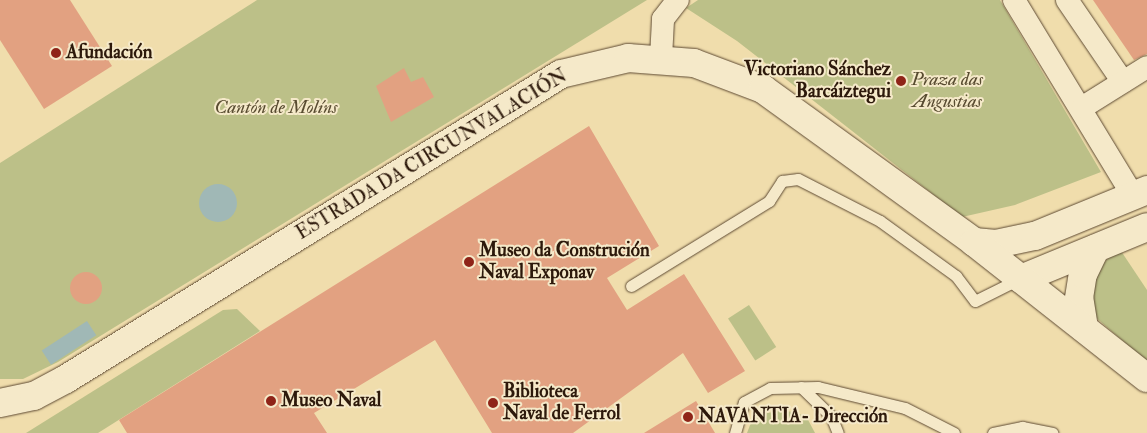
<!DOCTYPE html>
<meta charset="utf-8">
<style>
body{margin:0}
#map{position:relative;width:1147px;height:433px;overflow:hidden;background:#f0ddac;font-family:"IM FELL Double Pica",serif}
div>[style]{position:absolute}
.green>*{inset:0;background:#bcc088;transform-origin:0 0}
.water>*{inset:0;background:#a0b8b6;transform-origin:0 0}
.round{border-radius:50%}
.building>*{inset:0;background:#e2a181}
.roads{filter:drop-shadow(0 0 1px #5e4a33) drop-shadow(0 0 1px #5e4a33)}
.lane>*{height:11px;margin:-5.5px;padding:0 5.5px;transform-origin:5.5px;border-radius:5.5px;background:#f5e9c9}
.street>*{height:22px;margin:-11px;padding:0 11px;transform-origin:11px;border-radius:11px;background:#f5e9c9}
.secondary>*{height:28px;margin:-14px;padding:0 14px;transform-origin:14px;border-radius:14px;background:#f5e9c9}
.dots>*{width:14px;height:14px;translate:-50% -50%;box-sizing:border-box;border:2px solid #f5e9c9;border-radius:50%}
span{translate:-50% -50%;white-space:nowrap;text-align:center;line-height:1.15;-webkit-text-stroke:4px #f5e9c9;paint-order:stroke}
.poi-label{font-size:19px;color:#2d190b;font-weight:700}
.left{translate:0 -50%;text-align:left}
.right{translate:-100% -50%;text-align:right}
.park-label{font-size:19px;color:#584b30;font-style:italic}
.street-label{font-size:19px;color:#2d190b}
</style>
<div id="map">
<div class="green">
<div style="clip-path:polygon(257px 0,647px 0,58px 362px,23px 379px,0 379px,0 163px)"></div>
<div style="clip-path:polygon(698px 0,1000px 0,1101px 172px,1015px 205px,962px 217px,737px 41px,686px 8px)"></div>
<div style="clip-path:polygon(1119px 248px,1147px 290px,1147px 362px,1093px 315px,1093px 273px)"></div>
<div style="left:749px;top:305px;width:50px;height:25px;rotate:57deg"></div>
<div style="clip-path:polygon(237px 309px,260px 331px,98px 433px,26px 433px,223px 310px)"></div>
<div style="clip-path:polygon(784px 410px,806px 416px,815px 433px,747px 433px,752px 420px,762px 414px)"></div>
</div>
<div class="water">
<div class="round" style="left:199px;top:184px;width:38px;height:38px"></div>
<div style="left:87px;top:321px;width:17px;height:54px;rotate:57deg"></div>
</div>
<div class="building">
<div style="clip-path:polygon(0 0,70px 0,112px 66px,44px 109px,0 40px)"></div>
<div style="clip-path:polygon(1093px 0,1147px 0,1147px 54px,1134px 60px)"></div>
<div style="clip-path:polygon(404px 68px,411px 82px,423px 77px,434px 97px,391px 122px,376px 86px)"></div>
<div style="clip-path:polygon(589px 126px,659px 246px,607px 278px,627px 310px,684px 274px,745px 371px,708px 393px,683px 353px,573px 433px,492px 433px,435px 340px,314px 413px,327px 433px,127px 433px,119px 420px)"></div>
<div class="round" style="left:70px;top:272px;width:32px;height:32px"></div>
<div style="clip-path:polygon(696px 401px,715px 433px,644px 433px)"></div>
</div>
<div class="roads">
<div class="lane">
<div style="left:631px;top:286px;width:162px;rotate:-31.6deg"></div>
<div style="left:769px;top:201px;width:24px;rotate:-57deg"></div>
<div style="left:782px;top:181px;width:16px;rotate:-7deg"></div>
<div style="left:798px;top:179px;width:92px;rotate:27.1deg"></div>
<div style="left:880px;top:221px;width:94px;rotate:35.9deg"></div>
<div style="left:956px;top:276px;width:31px;rotate:53deg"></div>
<div style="left:975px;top:301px;width:49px;rotate:-26.6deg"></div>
<div style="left:801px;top:387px;width:42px;rotate:44deg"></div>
<div style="left:831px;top:416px;width:18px;rotate:68deg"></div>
<div style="left:735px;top:433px;width:32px;rotate:-74deg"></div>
<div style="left:744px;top:402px;width:30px;rotate:-28deg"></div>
<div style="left:770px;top:388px;width:48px;rotate:-1.2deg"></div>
<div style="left:818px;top:387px;width:89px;rotate:13.6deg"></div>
<div style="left:905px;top:408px;width:55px;rotate:27deg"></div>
<div style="left:993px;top:433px;width:30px;rotate:-12deg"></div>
<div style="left:1022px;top:427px;width:31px;rotate:11deg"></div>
</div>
<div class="street">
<div style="left:1014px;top:0;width:229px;rotate:58.7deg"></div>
<div style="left:1067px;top:0;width:99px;rotate:55.7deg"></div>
<div style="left:661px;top:58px;width:39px;rotate:-87deg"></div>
<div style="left:663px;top:19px;width:24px;rotate:-52deg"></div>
<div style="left:1083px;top:107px;width:75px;rotate:-32deg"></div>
</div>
<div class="secondary">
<div style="left:974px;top:242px;width:22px;rotate:5deg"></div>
<div style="left:996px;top:244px;width:40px;rotate:-12deg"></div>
<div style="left:1035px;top:236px;width:121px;rotate:-22.3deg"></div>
<div style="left:1021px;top:279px;width:136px;rotate:-22.4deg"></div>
<div style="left:1084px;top:328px;width:30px;rotate:-99deg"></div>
<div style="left:1079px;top:298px;width:24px;rotate:-81deg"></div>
<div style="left:1083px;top:274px;width:28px;rotate:-64deg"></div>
<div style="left:0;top:403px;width:35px;rotate:-12deg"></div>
<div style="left:34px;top:396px;width:36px;rotate:-28deg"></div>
<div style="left:66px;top:379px;width:581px;rotate:-31.64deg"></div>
<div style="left:561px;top:74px;width:69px;rotate:-13.4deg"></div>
<div style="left:628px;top:58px;width:66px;rotate:4.3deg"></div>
<div style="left:694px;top:63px;width:74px;rotate:20.6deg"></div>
<div style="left:763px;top:89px;width:261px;rotate:35.9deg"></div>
<div style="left:974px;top:242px;width:220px;rotate:38.2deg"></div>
</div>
</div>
<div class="dots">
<div style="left:56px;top:53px;background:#8f2418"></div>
<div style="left:901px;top:81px;background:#8f2418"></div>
<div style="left:469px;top:262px;background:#8f2418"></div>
<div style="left:271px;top:401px;background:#8f2418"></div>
<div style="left:493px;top:403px;background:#8f2418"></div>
<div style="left:688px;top:417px;background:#8f2418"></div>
</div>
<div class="poi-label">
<span class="left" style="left:66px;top:53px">Afundación</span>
<span class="right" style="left:891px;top:81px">Victoriano Sánchez<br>Barcáiztegui</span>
<span class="left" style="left:479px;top:262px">Museo da Construción<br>Naval Exponav</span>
<span class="left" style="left:503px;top:403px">Biblioteca<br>Naval de Ferrol</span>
<span class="left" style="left:281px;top:401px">Museo Naval</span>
<span class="left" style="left:698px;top:417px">NAVANTIA- Dirección</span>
</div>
<div class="park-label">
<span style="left:947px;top:91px">Praza das<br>Angustias</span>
<span style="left:276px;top:108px">Cantón de Molíns</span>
</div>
<div class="street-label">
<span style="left:432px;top:155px;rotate:-31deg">ESTRADA DA CIRCUNVALACIÓN</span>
</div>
</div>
